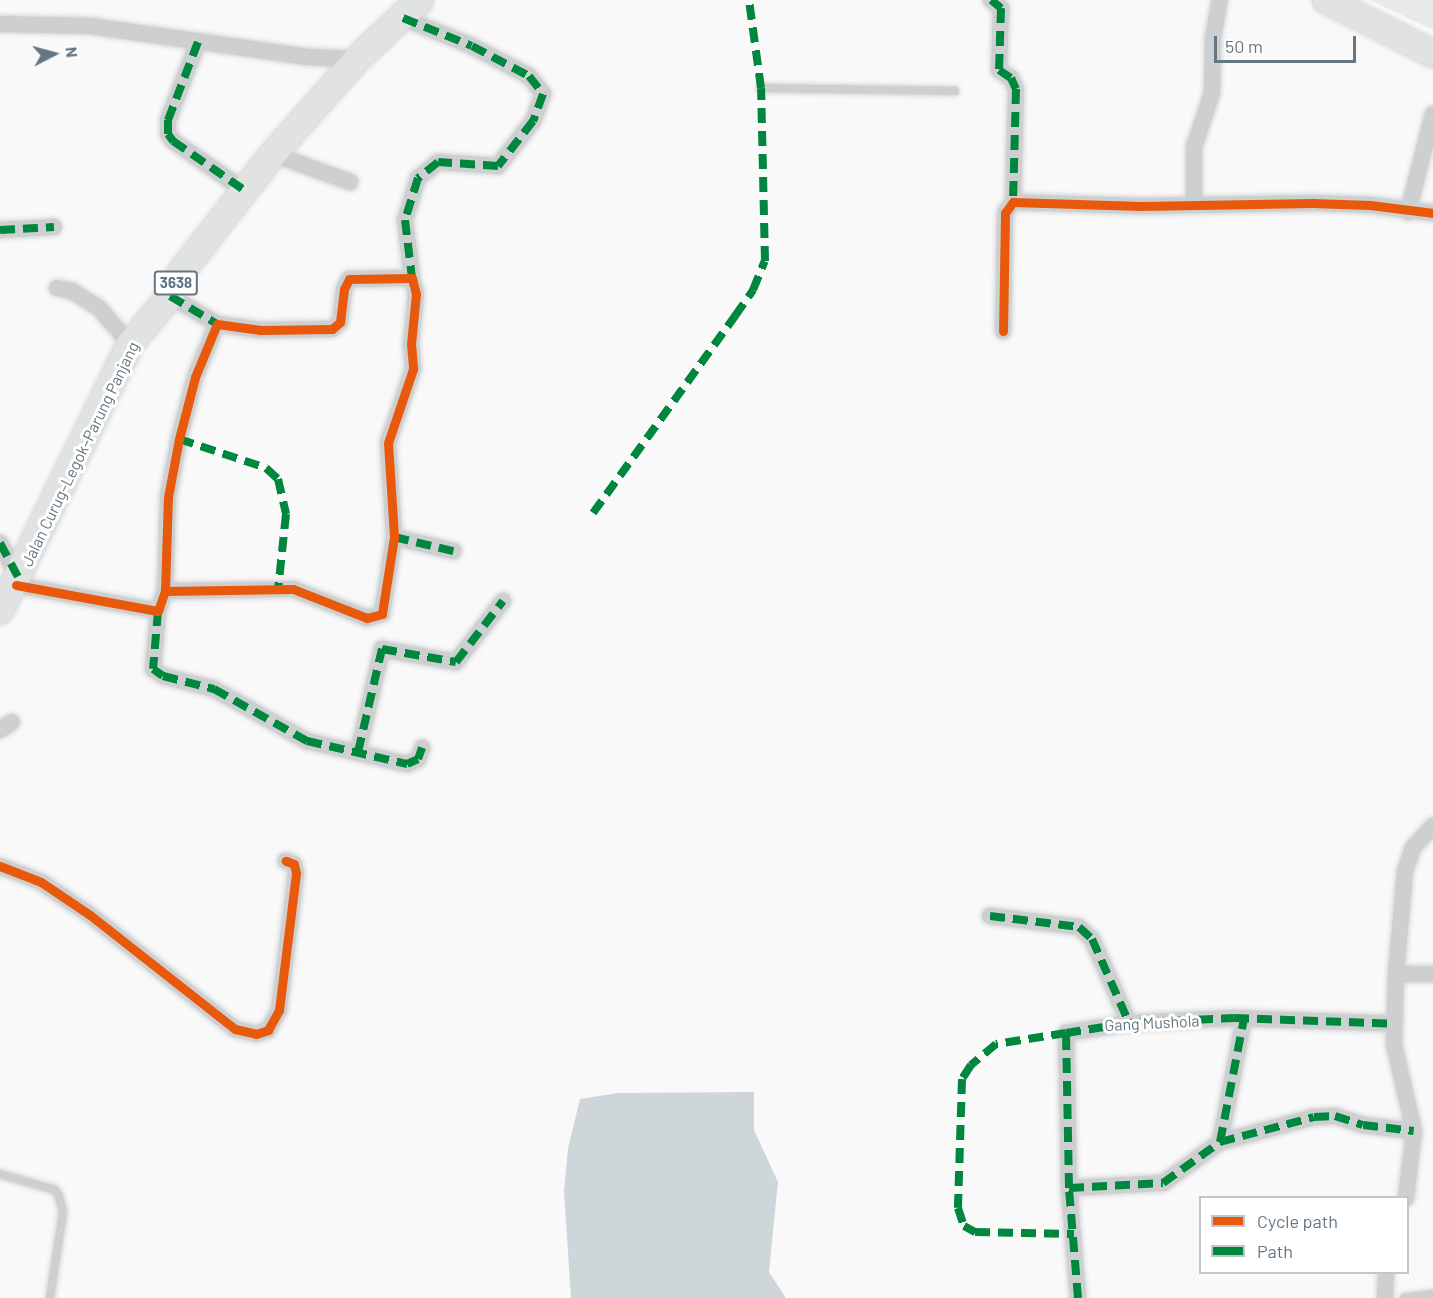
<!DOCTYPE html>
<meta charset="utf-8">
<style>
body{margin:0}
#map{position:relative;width:1433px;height:1298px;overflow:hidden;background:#f9f9f9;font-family:Barlow,sans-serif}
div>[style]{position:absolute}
.built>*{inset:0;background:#e8e9e9}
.water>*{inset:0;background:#ced6d9}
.roads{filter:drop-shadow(0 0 2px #d5d6d7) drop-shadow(0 0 2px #d5d6d7)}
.service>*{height:8px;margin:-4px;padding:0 4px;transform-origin:4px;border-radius:4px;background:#cecfd0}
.minor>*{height:16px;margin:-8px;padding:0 8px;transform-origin:8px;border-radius:8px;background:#cecfd0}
.primary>*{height:26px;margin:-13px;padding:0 13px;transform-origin:13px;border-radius:13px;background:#e1e2e2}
.quiet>*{height:8px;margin-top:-4px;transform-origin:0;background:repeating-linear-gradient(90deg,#00873e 0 15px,transparent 0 23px)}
.cycleway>*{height:9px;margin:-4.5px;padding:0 4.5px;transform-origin:4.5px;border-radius:4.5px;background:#e8590c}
span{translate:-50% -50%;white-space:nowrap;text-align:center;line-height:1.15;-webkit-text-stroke:6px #fff;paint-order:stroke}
.shield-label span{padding:2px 4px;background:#fff;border:2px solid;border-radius:4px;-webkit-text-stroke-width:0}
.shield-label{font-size:15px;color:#657683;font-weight:700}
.street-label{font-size:16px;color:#657683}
.legend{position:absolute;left:1199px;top:1196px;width:210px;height:78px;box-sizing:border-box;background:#fff;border:2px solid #c1c8cd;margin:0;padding:8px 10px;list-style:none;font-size:18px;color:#657683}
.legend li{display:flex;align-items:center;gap:12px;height:30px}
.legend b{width:30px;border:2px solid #c1c8cd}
.north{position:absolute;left:24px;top:24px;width:60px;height:60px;-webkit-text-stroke:4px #fff;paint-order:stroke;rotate:84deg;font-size:16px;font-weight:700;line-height:24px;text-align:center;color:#657683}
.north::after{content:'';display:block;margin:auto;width:21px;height:27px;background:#657683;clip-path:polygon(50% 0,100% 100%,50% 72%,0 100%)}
.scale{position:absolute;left:1214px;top:36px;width:142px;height:27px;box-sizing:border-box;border:3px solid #657683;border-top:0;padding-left:8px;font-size:18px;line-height:21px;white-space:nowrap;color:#657683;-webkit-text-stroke:4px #fff;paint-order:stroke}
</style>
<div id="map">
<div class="built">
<div style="clip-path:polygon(1370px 0,1433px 0,1433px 30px)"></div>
</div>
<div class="water">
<div style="clip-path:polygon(754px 1092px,754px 1130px,778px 1182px,769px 1272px,786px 1298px,571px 1298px,564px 1192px,568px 1148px,580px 1099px,618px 1093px)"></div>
</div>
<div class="roads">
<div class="service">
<div style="left:761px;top:88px;width:194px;rotate:0.9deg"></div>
<div style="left:0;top:1174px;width:57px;rotate:16.2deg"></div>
<div style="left:55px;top:1190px;width:7px;rotate:56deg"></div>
<div style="left:59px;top:1196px;width:16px;rotate:76deg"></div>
<div style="left:63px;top:1212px;width:87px;rotate:98.6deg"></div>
<div style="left:1404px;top:1298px;width:29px;rotate:-8deg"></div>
</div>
<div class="minor">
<div style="left:991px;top:0;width:13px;rotate:39deg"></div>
<div style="left:1001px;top:8px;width:62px;rotate:91.8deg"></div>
<div style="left:999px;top:70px;width:14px;rotate:34deg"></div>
<div style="left:1011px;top:78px;width:12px;rotate:66deg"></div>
<div style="left:1016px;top:89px;width:113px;rotate:91.5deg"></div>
<div style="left:403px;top:18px;width:74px;rotate:22.1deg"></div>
<div style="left:472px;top:46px;width:64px;rotate:27.8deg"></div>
<div style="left:529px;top:76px;width:23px;rotate:52deg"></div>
<div style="left:543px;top:94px;width:29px;rotate:110deg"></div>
<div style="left:533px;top:121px;width:57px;rotate:127.9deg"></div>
<div style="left:498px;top:166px;width:60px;rotate:-176.2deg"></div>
<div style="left:438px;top:162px;width:26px;rotate:141deg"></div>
<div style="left:418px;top:178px;width:44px;rotate:107.2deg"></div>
<div style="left:405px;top:220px;width:58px;rotate:83.1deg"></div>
<div style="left:0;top:24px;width:90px;rotate:1.3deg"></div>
<div style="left:90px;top:26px;width:220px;rotate:8.1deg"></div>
<div style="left:308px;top:57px;width:49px;rotate:2.3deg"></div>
<div style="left:198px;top:42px;width:84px;rotate:111deg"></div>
<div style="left:168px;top:120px;width:14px;rotate:90deg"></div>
<div style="left:168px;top:134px;width:9px;rotate:54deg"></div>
<div style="left:173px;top:141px;width:86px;rotate:34.6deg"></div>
<div style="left:273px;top:154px;width:82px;rotate:20deg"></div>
<div style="left:1194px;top:205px;width:58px;rotate:-90deg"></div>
<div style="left:1194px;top:147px;width:57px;rotate:-71.6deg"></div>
<div style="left:1212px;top:93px;width:55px;rotate:-89deg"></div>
<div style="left:1213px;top:38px;width:39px;rotate:-80deg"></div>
<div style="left:1408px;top:212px;width:101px;rotate:-75.7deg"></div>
<div style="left:0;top:230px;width:54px;rotate:-3.2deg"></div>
<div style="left:57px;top:288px;width:15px;rotate:11deg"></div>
<div style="left:72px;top:291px;width:32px;rotate:32deg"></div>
<div style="left:99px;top:308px;width:48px;rotate:49.3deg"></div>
<div style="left:170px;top:296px;width:55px;rotate:30.8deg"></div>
<div style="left:1003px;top:331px;width:118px;rotate:-89deg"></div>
<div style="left:1005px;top:213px;width:14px;rotate:-54deg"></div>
<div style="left:1013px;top:202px;width:128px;rotate:1.8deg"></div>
<div style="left:1141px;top:206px;width:171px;rotate:-1deg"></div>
<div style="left:1312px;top:203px;width:58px;rotate:2deg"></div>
<div style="left:1370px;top:205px;width:64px;rotate:7.2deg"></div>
<div style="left:394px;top:537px;width:61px;rotate:13.3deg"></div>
<div style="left:0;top:543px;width:40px;rotate:62deg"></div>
<div style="left:16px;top:585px;width:144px;rotate:10.4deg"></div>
<div style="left:158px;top:611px;width:21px;rotate:-71deg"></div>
<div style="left:165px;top:591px;width:94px;rotate:-88.2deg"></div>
<div style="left:168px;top:497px;width:59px;rotate:-79.3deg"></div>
<div style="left:179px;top:439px;width:64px;rotate:-75.5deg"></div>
<div style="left:195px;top:377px;width:57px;rotate:-67.5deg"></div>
<div style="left:217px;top:324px;width:44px;rotate:7.8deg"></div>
<div style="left:261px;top:330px;width:71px;rotate:-0.8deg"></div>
<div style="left:332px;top:329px;width:11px;rotate:-41deg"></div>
<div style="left:340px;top:322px;width:33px;rotate:-83deg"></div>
<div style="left:344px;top:289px;width:11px;rotate:-63deg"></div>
<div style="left:349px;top:279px;width:63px;rotate:-0.9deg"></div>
<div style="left:412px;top:278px;width:16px;rotate:76deg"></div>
<div style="left:416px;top:294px;width:50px;rotate:95.7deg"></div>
<div style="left:411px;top:344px;width:25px;rotate:85deg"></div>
<div style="left:413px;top:369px;width:78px;rotate:108.7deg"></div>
<div style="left:388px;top:443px;width:94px;rotate:86.3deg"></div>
<div style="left:394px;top:537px;width:78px;rotate:98.9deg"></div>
<div style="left:382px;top:614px;width:16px;rotate:165deg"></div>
<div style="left:367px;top:618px;width:79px;rotate:-158.6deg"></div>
<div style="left:293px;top:589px;width:128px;rotate:179.1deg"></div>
<div style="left:158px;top:611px;width:58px;rotate:94.9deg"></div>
<div style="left:153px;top:669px;width:12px;rotate:35deg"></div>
<div style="left:163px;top:676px;width:53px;rotate:14.3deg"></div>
<div style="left:214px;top:689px;width:107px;rotate:29.2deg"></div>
<div style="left:307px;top:741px;width:103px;rotate:13deg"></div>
<div style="left:407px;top:764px;width:12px;rotate:-24deg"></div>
<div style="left:418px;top:759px;width:12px;rotate:-70deg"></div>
<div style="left:0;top:730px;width:14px;rotate:-34deg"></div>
<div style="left:358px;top:752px;width:106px;rotate:-76.9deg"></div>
<div style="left:382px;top:649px;width:75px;rotate:10deg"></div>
<div style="left:456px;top:662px;width:77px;rotate:-52.4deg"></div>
<div style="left:0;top:866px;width:44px;rotate:21.3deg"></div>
<div style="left:41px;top:882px;width:59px;rotate:34deg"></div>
<div style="left:90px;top:915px;width:184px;rotate:38.2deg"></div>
<div style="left:235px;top:1029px;width:22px;rotate:13deg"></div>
<div style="left:256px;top:1034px;width:13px;rotate:-18deg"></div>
<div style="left:268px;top:1030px;width:23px;rotate:-61deg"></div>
<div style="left:279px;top:1010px;width:138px;rotate:-82.9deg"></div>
<div style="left:296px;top:873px;width:9px;rotate:-103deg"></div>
<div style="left:294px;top:864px;width:9px;rotate:-159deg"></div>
<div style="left:990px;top:916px;width:90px;rotate:7deg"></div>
<div style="left:1079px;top:927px;width:18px;rotate:43deg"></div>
<div style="left:1092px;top:939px;width:92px;rotate:66.2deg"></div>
<div style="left:1396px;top:974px;width:37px"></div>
<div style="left:1220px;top:1142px;width:125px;rotate:-79deg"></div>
<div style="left:1069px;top:1188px;width:155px;rotate:-91.1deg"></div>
<div style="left:1066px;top:1033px;width:64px;rotate:-9deg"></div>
<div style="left:1129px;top:1023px;width:105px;rotate:-2.7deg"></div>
<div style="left:1234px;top:1018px;width:160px;rotate:2.1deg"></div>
<div style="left:1406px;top:1198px;width:67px;rotate:-83.2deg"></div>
<div style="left:1414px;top:1131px;width:89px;rotate:-102.9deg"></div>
<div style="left:1394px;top:1044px;width:70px;rotate:-88.4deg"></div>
<div style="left:1396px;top:974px;width:103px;rotate:-85deg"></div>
<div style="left:1405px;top:871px;width:24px;rotate:-71deg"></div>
<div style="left:1413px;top:848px;width:30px;rotate:-48deg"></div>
<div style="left:1078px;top:1298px;width:110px;rotate:-94.7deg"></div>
<div style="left:1069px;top:1188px;width:94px;rotate:-3deg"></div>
<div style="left:1163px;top:1183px;width:70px;rotate:-35.7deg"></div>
<div style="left:1220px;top:1142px;width:97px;rotate:-14.9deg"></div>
<div style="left:1314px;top:1117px;width:21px;rotate:-3deg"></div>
<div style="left:1335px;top:1116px;width:29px;rotate:18deg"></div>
<div style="left:1363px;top:1125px;width:51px;rotate:6.7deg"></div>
<div style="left:1385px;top:1298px;width:26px;rotate:-88deg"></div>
</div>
<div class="primary">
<div style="left:1326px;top:0;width:120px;rotate:26.8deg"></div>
<div style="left:0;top:611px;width:297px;rotate:-64deg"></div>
<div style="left:130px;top:344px;width:62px;rotate:-50.2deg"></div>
<div style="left:170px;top:296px;width:28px;rotate:-64deg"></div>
<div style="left:182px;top:271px;width:148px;rotate:-52.1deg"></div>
<div style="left:273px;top:154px;width:127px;rotate:-48.5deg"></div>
<div style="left:357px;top:59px;width:86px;rotate:-43.1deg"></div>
</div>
</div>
<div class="quiet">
<div style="left:991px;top:0;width:13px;rotate:39deg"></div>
<div style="left:1001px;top:8px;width:62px;rotate:91.8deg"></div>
<div style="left:999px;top:70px;width:14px;rotate:34deg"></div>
<div style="left:1011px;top:78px;width:12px;rotate:66deg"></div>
<div style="left:1016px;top:89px;width:113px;rotate:91.5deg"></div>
<div style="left:403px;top:18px;width:74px;rotate:22.1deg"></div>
<div style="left:472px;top:46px;width:64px;rotate:27.8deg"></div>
<div style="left:529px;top:76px;width:23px;rotate:52deg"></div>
<div style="left:543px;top:94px;width:29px;rotate:110deg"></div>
<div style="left:533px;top:121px;width:57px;rotate:127.9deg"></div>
<div style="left:498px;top:166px;width:60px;rotate:-176.2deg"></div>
<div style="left:438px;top:162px;width:26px;rotate:141deg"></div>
<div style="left:418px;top:178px;width:44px;rotate:107.2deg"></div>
<div style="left:405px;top:220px;width:58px;rotate:83.1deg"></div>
<div style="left:198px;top:42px;width:84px;rotate:111deg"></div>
<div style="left:168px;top:120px;width:14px;rotate:90deg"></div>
<div style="left:168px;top:134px;width:9px;rotate:54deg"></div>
<div style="left:173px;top:141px;width:86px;rotate:34.6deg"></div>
<div style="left:0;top:230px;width:54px;rotate:-3.2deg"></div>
<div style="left:170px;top:296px;width:55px;rotate:30.8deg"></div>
<div style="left:179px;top:439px;width:92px;rotate:18.4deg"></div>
<div style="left:266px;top:468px;width:16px;rotate:43deg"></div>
<div style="left:278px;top:479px;width:36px;rotate:77deg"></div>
<div style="left:286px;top:514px;width:76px;rotate:96deg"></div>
<div style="left:593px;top:513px;width:243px;rotate:-54.2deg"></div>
<div style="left:735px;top:316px;width:32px;rotate:-55deg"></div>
<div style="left:753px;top:290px;width:31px;rotate:-68deg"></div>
<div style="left:765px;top:261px;width:173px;rotate:-91.3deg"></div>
<div style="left:761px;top:88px;width:89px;rotate:-97.8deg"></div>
<div style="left:394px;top:537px;width:61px;rotate:13.3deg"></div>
<div style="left:0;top:543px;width:40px;rotate:62deg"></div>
<div style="left:158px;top:611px;width:58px;rotate:94.9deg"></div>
<div style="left:153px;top:669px;width:12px;rotate:35deg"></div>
<div style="left:163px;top:676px;width:53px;rotate:14.3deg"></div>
<div style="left:214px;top:689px;width:107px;rotate:29.2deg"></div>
<div style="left:307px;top:741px;width:103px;rotate:13deg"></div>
<div style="left:407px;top:764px;width:12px;rotate:-24deg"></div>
<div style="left:418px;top:759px;width:12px;rotate:-70deg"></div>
<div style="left:358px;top:752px;width:106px;rotate:-76.9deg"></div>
<div style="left:382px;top:649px;width:75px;rotate:10deg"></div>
<div style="left:456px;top:662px;width:77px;rotate:-52.4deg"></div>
<div style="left:990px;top:916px;width:90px;rotate:7deg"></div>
<div style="left:1079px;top:927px;width:18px;rotate:43deg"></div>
<div style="left:1092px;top:939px;width:92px;rotate:66.2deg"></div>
<div style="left:1066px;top:1033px;width:71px;rotate:171.1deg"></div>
<div style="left:996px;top:1044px;width:33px;rotate:140deg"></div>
<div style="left:971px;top:1065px;width:17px;rotate:123deg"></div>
<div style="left:962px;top:1079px;width:129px;rotate:91.8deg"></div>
<div style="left:958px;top:1208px;width:19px;rotate:72deg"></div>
<div style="left:964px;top:1226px;width:13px;rotate:29deg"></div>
<div style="left:975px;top:1232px;width:99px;rotate:1.2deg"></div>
<div style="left:1220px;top:1142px;width:125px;rotate:-79deg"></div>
<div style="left:1069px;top:1188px;width:155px;rotate:-91.1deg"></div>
<div style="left:1066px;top:1033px;width:64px;rotate:-9deg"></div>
<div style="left:1129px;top:1023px;width:105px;rotate:-2.7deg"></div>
<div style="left:1234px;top:1018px;width:160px;rotate:2.1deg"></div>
<div style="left:1078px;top:1298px;width:110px;rotate:-94.7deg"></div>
<div style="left:1069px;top:1188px;width:94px;rotate:-3deg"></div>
<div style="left:1163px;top:1183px;width:70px;rotate:-35.7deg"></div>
<div style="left:1220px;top:1142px;width:97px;rotate:-14.9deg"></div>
<div style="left:1314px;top:1117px;width:21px;rotate:-3deg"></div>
<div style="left:1335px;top:1116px;width:29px;rotate:18deg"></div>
<div style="left:1363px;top:1125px;width:51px;rotate:6.7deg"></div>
</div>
<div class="cycleway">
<div style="left:1003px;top:331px;width:118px;rotate:-89deg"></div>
<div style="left:1005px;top:213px;width:14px;rotate:-54deg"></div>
<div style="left:1013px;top:202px;width:128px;rotate:1.8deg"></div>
<div style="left:1141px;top:206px;width:171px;rotate:-1deg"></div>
<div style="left:1312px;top:203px;width:58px;rotate:2deg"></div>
<div style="left:1370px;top:205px;width:64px;rotate:7.2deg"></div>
<div style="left:16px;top:585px;width:144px;rotate:10.4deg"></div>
<div style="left:158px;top:611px;width:21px;rotate:-71deg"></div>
<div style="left:165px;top:591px;width:94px;rotate:-88.2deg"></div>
<div style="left:168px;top:497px;width:59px;rotate:-79.3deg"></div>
<div style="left:179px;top:439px;width:64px;rotate:-75.5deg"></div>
<div style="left:195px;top:377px;width:57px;rotate:-67.5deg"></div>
<div style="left:217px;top:324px;width:44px;rotate:7.8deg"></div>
<div style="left:261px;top:330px;width:71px;rotate:-0.8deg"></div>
<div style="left:332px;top:329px;width:11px;rotate:-41deg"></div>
<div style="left:340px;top:322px;width:33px;rotate:-83deg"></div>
<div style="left:344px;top:289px;width:11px;rotate:-63deg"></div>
<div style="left:349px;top:279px;width:63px;rotate:-0.9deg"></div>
<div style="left:412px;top:278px;width:16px;rotate:76deg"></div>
<div style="left:416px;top:294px;width:50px;rotate:95.7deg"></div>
<div style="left:411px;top:344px;width:25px;rotate:85deg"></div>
<div style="left:413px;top:369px;width:78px;rotate:108.7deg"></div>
<div style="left:388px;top:443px;width:94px;rotate:86.3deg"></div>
<div style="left:394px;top:537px;width:78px;rotate:98.9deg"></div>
<div style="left:382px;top:614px;width:16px;rotate:165deg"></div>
<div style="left:367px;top:618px;width:79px;rotate:-158.6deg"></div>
<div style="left:293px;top:589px;width:128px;rotate:179.1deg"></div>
<div style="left:0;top:866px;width:44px;rotate:21.3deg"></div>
<div style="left:41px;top:882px;width:59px;rotate:34deg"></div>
<div style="left:90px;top:915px;width:184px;rotate:38.2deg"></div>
<div style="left:235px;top:1029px;width:22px;rotate:13deg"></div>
<div style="left:256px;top:1034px;width:13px;rotate:-18deg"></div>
<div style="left:268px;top:1030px;width:23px;rotate:-61deg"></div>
<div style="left:279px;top:1010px;width:138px;rotate:-82.9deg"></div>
<div style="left:296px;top:873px;width:9px;rotate:-103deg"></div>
<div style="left:294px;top:864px;width:9px;rotate:-159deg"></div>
</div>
<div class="shield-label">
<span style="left:176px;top:283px">3638</span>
</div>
<div class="street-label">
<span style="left:80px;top:454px;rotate:-64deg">Jalan Curug–Legok–Parung Panjang</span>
<span style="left:1152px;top:1023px;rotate:-3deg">Gang Mushola</span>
</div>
<ul class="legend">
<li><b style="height:8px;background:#e8590c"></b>Cycle path</li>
<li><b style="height:8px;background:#00873e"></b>Path</li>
</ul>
<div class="north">N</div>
<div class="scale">50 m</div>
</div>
